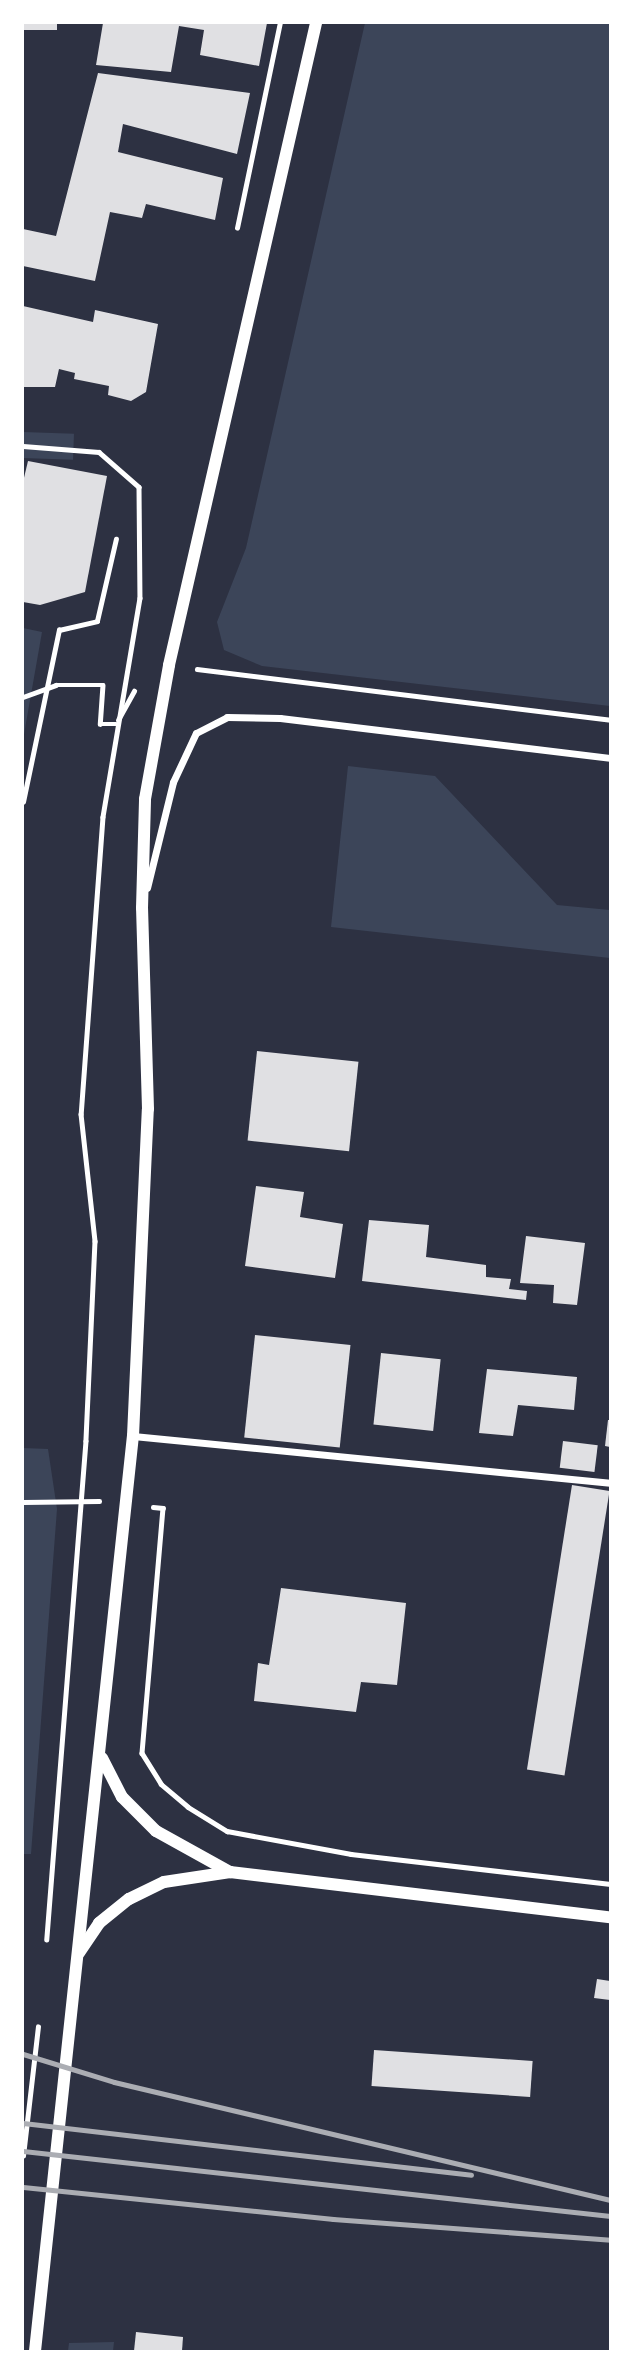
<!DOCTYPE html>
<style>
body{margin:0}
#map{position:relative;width:633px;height:2374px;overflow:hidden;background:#2d3142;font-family:Figtree,sans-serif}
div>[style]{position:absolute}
.green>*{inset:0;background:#3c4559;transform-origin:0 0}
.building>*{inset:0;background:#e0e0e3;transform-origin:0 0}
.path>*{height:4.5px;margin:-2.25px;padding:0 2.25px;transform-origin:2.25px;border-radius:2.25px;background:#fff}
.minor>*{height:7px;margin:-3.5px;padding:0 3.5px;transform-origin:3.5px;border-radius:3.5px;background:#fff}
.tertiary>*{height:12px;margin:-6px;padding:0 6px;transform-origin:6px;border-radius:6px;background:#fff}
.rail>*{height:5px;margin:-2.5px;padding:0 2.5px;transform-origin:2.5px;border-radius:2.5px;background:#abadb3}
span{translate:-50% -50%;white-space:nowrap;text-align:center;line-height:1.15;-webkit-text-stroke:5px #fff;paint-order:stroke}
.frame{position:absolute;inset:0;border:24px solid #fff;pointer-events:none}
</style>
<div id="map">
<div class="green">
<div style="clip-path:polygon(365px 23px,610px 23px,610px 706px,262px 666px,224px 650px,217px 622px,246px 548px)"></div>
<div style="left:23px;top:432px;width:51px;height:26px;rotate:2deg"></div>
<div style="clip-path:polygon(23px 628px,42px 632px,23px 740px)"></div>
<div style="clip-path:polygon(348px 766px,435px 776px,557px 905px,610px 910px,610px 958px,331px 927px)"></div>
<div style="clip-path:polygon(23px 1448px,48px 1449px,57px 1509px,31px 1854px,23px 1854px)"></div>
<div style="clip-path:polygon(114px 2342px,113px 2351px,68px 2351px,69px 2343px)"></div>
</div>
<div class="building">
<div style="left:23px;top:23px;width:34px;height:7px"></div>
<div style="clip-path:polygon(103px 23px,267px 23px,259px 66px,200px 55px,204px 30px,179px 26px,171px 72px,96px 65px)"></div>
<div style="clip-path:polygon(98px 73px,250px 93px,237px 154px,123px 124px,118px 152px,223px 178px,215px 220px,146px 204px,142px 218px,110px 212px,95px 281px,23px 266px,23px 229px,56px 236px)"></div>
<div style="clip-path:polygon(23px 306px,93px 322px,95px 310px,158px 324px,146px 392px,131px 401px,108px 395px,109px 386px,74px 379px,75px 373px,59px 369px,55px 387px,23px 387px)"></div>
<div style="clip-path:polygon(28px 461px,107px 476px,85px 592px,40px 605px,23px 602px,23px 482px)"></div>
<div style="left:257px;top:1051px;width:102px;height:90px;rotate:6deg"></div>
<div style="clip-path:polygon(256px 1186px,304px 1192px,300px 1217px,343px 1224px,335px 1278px,245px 1266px)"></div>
<div style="clip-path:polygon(369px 1220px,429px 1225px,426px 1257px,486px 1265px,486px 1277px,511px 1279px,509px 1289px,527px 1291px,526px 1300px,362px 1281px)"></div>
<div style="clip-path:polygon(526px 1236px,585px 1243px,577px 1305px,553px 1303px,554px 1285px,520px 1283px)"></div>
<div style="left:255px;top:1335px;width:96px;height:103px;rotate:6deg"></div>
<div style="left:381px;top:1353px;width:60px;height:72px;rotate:6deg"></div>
<div style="clip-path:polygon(487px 1369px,577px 1377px,574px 1410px,518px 1405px,513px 1436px,479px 1433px)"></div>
<div style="clip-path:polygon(608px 1420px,610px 1420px,610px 1447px,605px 1446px)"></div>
<div style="left:563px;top:1441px;width:35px;height:27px;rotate:7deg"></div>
<div style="left:572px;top:1485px;width:38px;height:288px;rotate:9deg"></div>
<div style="clip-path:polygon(281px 1588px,406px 1603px,397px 1685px,361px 1682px,356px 1712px,254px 1701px,258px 1663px,269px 1665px)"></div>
<div style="clip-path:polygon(597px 1979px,610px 1981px,610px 2000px,594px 1998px)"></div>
<div style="left:374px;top:2050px;width:159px;height:36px;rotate:4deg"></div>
<div style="clip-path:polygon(136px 2332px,183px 2337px,182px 2351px,134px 2351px)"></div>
</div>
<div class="path">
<div style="left:237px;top:228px;width:209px;rotate:-78.2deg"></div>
<div style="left:23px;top:446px;width:76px;rotate:4.5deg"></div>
<div style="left:99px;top:452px;width:53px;rotate:41.2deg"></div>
<div style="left:139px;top:487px;width:111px;rotate:89.5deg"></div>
<div style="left:140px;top:598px;width:222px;rotate:99.6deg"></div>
<div style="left:103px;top:817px;width:298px;rotate:94.2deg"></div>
<div style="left:81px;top:1114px;width:128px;rotate:83.7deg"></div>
<div style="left:95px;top:1241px;width:200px;rotate:92.6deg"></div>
<div style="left:86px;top:1441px;width:500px;rotate:94.5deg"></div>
<div style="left:197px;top:669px;width:416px;rotate:7deg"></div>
<div style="left:23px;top:697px;width:35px;rotate:-20deg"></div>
<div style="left:56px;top:685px;width:47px"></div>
<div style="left:103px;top:685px;width:39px;rotate:94deg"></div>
<div style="left:100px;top:724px;width:16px"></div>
<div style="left:118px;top:720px;width:33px;rotate:-61deg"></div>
<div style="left:23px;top:802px;width:176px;rotate:-78.2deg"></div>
<div style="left:59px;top:630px;width:39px;rotate:-13deg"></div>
<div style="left:97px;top:621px;width:84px;rotate:-77deg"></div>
<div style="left:23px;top:1502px;width:76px;rotate:-0.8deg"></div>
<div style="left:153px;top:1507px;width:10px;rotate:6deg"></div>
<div style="left:163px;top:1508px;width:246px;rotate:94.9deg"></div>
<div style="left:142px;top:1753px;width:36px;rotate:58deg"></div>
<div style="left:161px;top:1784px;width:35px;rotate:40deg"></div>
<div style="left:188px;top:1807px;width:46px;rotate:31.6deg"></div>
<div style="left:227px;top:1831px;width:126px;rotate:10.5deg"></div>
<div style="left:351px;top:1854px;width:261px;rotate:6.6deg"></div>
<div style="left:23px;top:2156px;width:130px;rotate:-83.4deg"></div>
</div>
<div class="minor">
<div style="left:147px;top:888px;width:109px;rotate:-76.2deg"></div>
<div style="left:173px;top:782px;width:54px;rotate:-64.9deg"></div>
<div style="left:196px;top:733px;width:35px;rotate:-27deg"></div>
<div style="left:227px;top:717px;width:53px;rotate:1.1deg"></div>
<div style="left:280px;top:718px;width:332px;rotate:6.9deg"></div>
<div style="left:133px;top:1436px;width:479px;rotate:5.6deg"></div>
</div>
<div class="tertiary">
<div style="left:102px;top:1758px;width:44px;rotate:62.9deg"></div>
<div style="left:122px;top:1797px;width:48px;rotate:45deg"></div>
<div style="left:156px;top:1831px;width:85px;rotate:29deg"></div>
<div style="left:79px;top:1953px;width:36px;rotate:-56deg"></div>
<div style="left:99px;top:1923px;width:38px;rotate:-39deg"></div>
<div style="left:129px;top:1899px;width:39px;rotate:-26deg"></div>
<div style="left:164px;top:1882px;width:67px;rotate:-8.6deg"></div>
<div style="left:230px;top:1872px;width:383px;rotate:6.8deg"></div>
<div style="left:35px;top:2351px;width:920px;rotate:-83.89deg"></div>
<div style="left:133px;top:1436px;width:327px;rotate:-87.4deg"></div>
<div style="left:148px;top:1109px;width:201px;rotate:-91.7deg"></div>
<div style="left:142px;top:908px;width:109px;rotate:-88.4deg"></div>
<div style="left:145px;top:799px;width:136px;rotate:-79.8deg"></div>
<div style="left:169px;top:665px;width:659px;rotate:-77.1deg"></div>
</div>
<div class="rail">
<div style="left:23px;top:2054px;width:95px;rotate:17.1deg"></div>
<div style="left:114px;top:2082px;width:510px;rotate:13.38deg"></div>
<div style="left:23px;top:2123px;width:451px;rotate:6.6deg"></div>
<div style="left:23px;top:2151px;width:591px;rotate:6.32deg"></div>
<div style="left:23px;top:2187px;width:312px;rotate:5.9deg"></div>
<div style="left:333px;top:2219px;width:278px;rotate:4.3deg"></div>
</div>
<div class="frame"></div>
</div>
